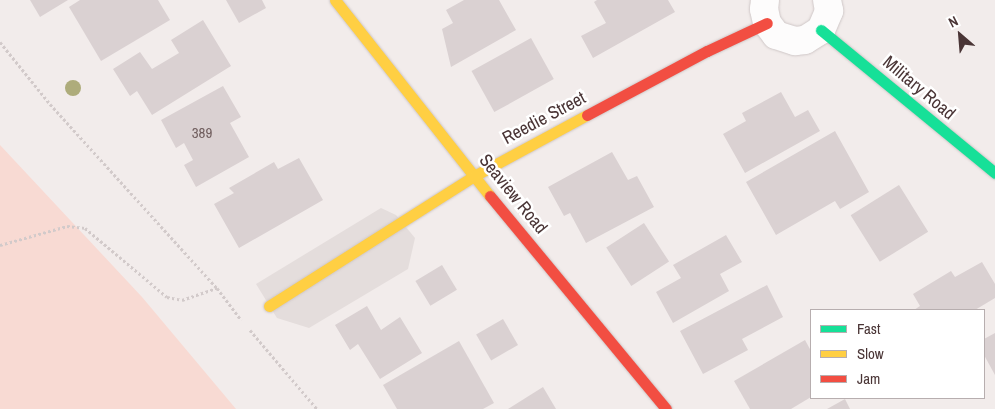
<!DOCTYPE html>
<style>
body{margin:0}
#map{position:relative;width:995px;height:409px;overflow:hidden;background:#f2eceb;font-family:"Archivo Narrow",sans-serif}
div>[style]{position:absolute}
.sand>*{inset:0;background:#f8dad3}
.parking>*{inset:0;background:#e4dddc}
.building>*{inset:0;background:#dad1d2;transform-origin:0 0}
.path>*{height:3px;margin-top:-1.5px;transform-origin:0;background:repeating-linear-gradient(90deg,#d2caca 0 2.5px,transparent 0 5px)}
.roads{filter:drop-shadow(0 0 1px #cfc7c7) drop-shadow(0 0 1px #cfc7c7)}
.street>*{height:28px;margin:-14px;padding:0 14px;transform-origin:14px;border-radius:14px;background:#fdfcfc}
.fast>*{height:11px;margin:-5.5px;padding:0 5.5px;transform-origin:5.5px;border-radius:5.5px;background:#16e098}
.slow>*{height:11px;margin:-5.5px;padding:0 5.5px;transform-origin:5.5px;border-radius:5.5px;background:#ffcf43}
.jam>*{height:11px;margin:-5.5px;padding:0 5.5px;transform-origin:5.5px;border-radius:5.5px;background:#f24e42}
.trees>*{width:16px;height:16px;margin:-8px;border-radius:50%;background:#aeac7b}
span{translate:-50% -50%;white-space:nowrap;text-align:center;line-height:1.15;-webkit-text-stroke:5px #fff;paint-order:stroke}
.number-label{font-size:15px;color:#705e5e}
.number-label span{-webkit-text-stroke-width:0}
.street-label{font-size:18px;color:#4a3536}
.legend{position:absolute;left:810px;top:309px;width:175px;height:90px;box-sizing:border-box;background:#fff;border:1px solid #b7aeaf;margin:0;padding:6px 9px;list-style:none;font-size:15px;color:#4a3536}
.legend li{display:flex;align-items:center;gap:10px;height:25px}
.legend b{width:25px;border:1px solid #b7aeaf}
.north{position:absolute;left:935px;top:10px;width:50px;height:50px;-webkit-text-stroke:4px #fff;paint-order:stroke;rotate:333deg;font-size:14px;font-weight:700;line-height:20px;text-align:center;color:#4a3536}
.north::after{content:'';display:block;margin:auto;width:18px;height:22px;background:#4a3536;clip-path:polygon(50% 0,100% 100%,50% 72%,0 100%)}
</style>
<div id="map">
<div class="sand">
<div style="clip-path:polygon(0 145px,142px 297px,236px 409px,0 409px)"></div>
</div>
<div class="parking">
<div style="clip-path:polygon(381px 208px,396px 215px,415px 238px,408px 269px,309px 328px,277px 318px,256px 284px)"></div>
</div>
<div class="building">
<div style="clip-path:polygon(30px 0,68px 0,40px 17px)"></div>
<div style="clip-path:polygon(80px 0,158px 0,170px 20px,101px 61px,69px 7px)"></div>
<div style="clip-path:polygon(226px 0,262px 0,266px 8px,239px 23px)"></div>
<div style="clip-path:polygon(464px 0,499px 0,516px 30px,451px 67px,442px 29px,453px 23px,446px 10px)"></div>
<div style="clip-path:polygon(597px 0,668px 0,675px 12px,593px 58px,581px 36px,606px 23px,594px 2px)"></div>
<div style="clip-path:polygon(203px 20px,231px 66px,152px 115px,137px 91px,130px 96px,113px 69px,140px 52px,152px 69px,179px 53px,171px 40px)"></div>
<div style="left:531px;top:38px;width:47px;height:68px;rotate:61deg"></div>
<div style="clip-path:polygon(223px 86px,241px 117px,230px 123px,249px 157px,196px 187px,184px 165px,193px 160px,184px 143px,176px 148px,161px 120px)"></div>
<div style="clip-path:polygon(781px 92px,795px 117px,808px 110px,820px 131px,745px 173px,723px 134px,746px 121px,742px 113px)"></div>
<div style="clip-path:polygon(835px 131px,869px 192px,840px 209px,835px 201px,776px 235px,746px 182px)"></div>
<div style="clip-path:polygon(612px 152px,628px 180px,637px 176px,654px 207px,586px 243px,570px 213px,564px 216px,548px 187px)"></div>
<div style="clip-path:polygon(299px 158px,323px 200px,239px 248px,214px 204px,234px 193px,229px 188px,274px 162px,278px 169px)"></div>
<div style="left:899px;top:185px;width:55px;height:57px;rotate:58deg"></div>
<div style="left:644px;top:223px;width:46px;height:45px;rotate:57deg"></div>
<div style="clip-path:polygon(726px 235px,742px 262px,720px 274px,729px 291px,673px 323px,656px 292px,681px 278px,673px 265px)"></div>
<div style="clip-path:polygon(982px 262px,995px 284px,995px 298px,975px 310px,914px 310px,920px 306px,913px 294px,951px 271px,955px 277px)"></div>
<div style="left:442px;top:265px;width:29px;height:31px;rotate:59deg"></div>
<div style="clip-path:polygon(767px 285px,783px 317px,742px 339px,748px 350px,703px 374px,680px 331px)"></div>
<div style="clip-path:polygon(367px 306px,381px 330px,400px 317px,422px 353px,380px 379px,358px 344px,350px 350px,335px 325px)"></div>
<div style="left:503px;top:319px;width:30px;height:31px;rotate:60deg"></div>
<div style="clip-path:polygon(995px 333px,995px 375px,984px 355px,984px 339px)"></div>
<div style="clip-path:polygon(805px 340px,811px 351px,811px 397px,791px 409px,750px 409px,734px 381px)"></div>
<div style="clip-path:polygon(459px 341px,494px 403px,483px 409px,397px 409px,383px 385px)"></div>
<div style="clip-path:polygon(543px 387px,556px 409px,508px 409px)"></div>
<div style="clip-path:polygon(845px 399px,850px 409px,827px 409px)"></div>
</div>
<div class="path">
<div style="left:0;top:42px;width:80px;rotate:51.1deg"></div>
<div style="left:50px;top:104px;width:248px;rotate:47.8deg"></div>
<div style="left:217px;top:288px;width:40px;rotate:53deg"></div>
<div style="left:0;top:245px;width:70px;rotate:-15.8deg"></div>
<div style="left:67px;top:226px;width:18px;rotate:6deg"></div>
<div style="left:85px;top:228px;width:107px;rotate:40.1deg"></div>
<div style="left:167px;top:297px;width:15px;rotate:11deg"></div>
<div style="left:182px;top:300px;width:37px;rotate:-19deg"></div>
<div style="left:250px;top:330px;width:104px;rotate:49.7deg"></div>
</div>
<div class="roads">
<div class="street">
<div style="left:765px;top:0;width:9px;rotate:96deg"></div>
<div style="left:764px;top:9px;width:14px;rotate:78deg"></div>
<div style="left:767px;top:23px;width:15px;rotate:53deg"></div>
<div style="left:776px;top:35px;width:20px;rotate:18deg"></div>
<div style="left:795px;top:41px;width:10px;rotate:-6deg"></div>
<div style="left:805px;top:40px;width:19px;rotate:-32deg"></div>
<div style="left:821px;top:30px;width:21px;rotate:-67deg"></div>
<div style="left:829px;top:11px;width:11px;rotate:-100deg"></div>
</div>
<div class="fast">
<div style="left:821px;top:30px;width:225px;rotate:39.4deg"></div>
</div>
<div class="slow">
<div style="left:335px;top:0;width:250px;rotate:51.7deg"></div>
<div style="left:269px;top:306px;width:243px;rotate:-32.4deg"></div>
<div style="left:474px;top:176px;width:128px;rotate:-28.4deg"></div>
</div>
<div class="jam">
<div style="left:587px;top:115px;width:136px;rotate:-28.1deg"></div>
<div style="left:707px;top:51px;width:66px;rotate:-25deg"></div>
<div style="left:490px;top:196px;width:276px;rotate:50.4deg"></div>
</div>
</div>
<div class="trees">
<div style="left:73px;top:88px"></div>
</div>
<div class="number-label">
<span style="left:202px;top:133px">389</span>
</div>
<div class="street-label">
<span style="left:919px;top:88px;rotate:40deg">Military Road</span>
<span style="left:544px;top:118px;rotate:-28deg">Reedie Street</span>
<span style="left:513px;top:194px;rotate:51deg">Seaview Road</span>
</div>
<ul class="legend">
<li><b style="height:6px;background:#16e098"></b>Fast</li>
<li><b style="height:6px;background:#ffcf43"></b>Slow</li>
<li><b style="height:6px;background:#f24e42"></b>Jam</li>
</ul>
<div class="north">N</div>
</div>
